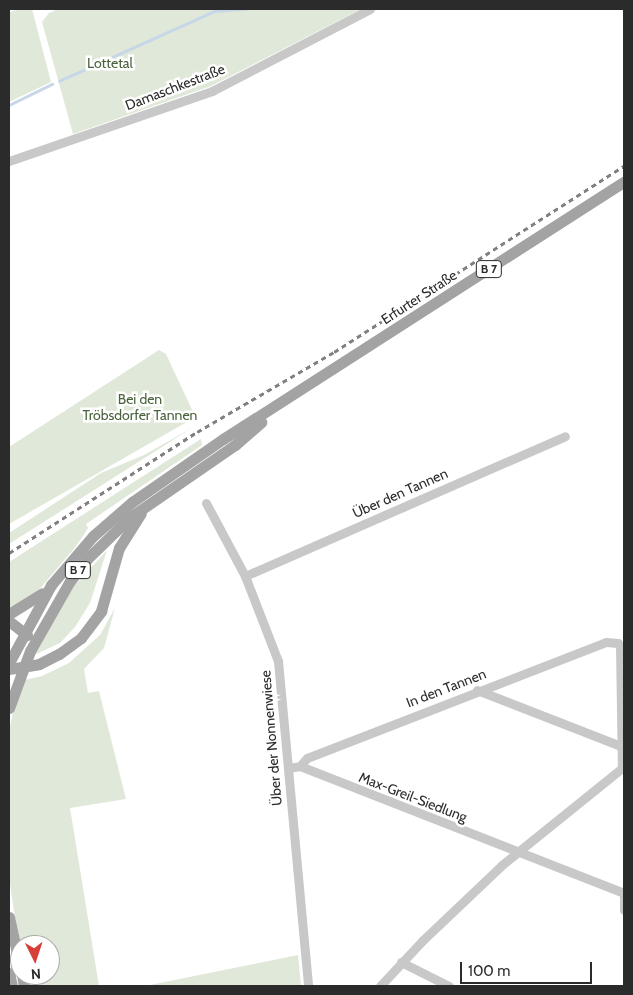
<!DOCTYPE html>
<meta charset="utf-8">
<style>
body{margin:0}
#map{position:relative;width:633px;height:995px;overflow:hidden;background:#fff;font-family:Cabin,sans-serif}
div>[style]{position:absolute}
.green>*{inset:0;background:#e0e8d9}
.stream>*{height:2.5px;margin:-1.25px;padding:0 1.25px;transform-origin:1.25px;border-radius:1.25px;background:#c6d7e7}
.minor>*{height:9px;margin:-4.5px;padding:0 4.5px;transform-origin:4.5px;border-radius:4.5px;background:#c8c8c8}
.major>*{height:11px;margin:-5.5px;padding:0 5.5px;transform-origin:5.5px;border-radius:5.5px;background:#a3a3a3}
.rail>*{height:2.5px;margin-top:-1.25px;transform-origin:0;background:repeating-linear-gradient(90deg,#808080 0 5px,transparent 0 9px)}
.major-bridge>*{height:11px;margin:-5.5px;padding:0 5.5px;transform-origin:5.5px;border-radius:5.5px;background:#a3a3a3}
span{translate:-50% -50%;white-space:nowrap;text-align:center;line-height:1.15;-webkit-text-stroke:5px #fff;paint-order:stroke}
.shield-label span{padding:1px 4px;background:#fff;border:1px solid;border-radius:4px;-webkit-text-stroke-width:0}
.shield-label{font-size:12px;color:#2b2b2b;font-weight:700}
.park-label{font-size:14px;color:#4a633d}
.street-label{font-size:14px;color:#2b2b2b}
.frame{position:absolute;inset:0;border:10px solid #2b2b2b;pointer-events:none}
.north{position:absolute;left:10px;top:935px;width:50px;height:50px;box-sizing:border-box;background:#fff;border:1px solid #aaa;border-radius:50%;rotate:176deg;font-size:14px;font-weight:700;line-height:20px;text-align:center;color:#2b2b2b}
.north::after{content:'';display:block;margin:auto;width:18px;height:22px;background:#d83f38;clip-path:polygon(50% 0,100% 100%,50% 72%,0 100%)}
.scale{position:absolute;left:460px;top:962px;width:132px;height:22px;box-sizing:border-box;border:2px solid #2b2b2b;border-top:0;padding-left:6px;font-size:15px;line-height:18px;white-space:nowrap;color:#2b2b2b;-webkit-text-stroke:4px #fff;paint-order:stroke}
</style>
<div id="map">
<div class="green">
<div style="clip-path:polygon(21px 9px,32px 9px,51px 82px,9px 102px,9px 12px)"></div>
<div style="clip-path:polygon(58px 9px,361px 9px,211px 86px,73px 134px,42px 22px,49px 13px)"></div>
<div style="clip-path:polygon(159px 350px,166px 354px,194px 414px,192px 419px,9px 524px,9px 447px)"></div>
<div style="clip-path:polygon(192px 428px,9px 544px,9px 533px,101px 473px,144px 455px)"></div>
<div style="clip-path:polygon(201px 439px,202px 445px,86px 524px,88px 528px,77px 545px,38px 591px,9px 610px,9px 562px)"></div>
<div style="clip-path:polygon(107px 550px,90px 603px,75px 627px,60px 643px,34px 655px,74px 586px)"></div>
<div style="clip-path:polygon(115px 608px,104px 648px,84px 669px,88px 693px,99px 691px,126px 799px,70px 808px,99px 986px,29px 986px,27px 975px,50px 975px,50px 945px,21px 945px,15px 918px,9px 877px,9px 731px,20px 681px,42px 676px,69px 663px,100px 635px)"></div>
<div style="clip-path:polygon(298px 955px,301px 986px,145px 986px)"></div>
</div>
<div class="stream">
<div style="left:59px;top:81px;width:171px;rotate:-24.2deg"></div>
<div style="left:215px;top:11px;width:31px;rotate:-4deg"></div>
<div style="left:9px;top:105px;width:48px;rotate:-26deg"></div>
</div>
<div class="minor">
<div style="left:9px;top:161px;width:215px;rotate:-19deg"></div>
<div style="left:212px;top:91px;width:178px;rotate:-27.4deg"></div>
<div style="left:206px;top:503px;width:83px;rotate:61.9deg"></div>
<div style="left:245px;top:576px;width:91px;rotate:68.8deg"></div>
<div style="left:278px;top:661px;width:326px;rotate:84.7deg"></div>
<div style="left:245px;top:576px;width:349px;rotate:-23.6deg"></div>
<div style="left:477px;top:690px;width:155px;rotate:21.3deg"></div>
<div style="left:300px;top:766px;width:348px;rotate:21.4deg"></div>
<div style="left:624px;top:893px;width:17px;rotate:90deg"></div>
<div style="left:288px;top:768px;width:12px;rotate:-9deg"></div>
<div style="left:300px;top:766px;width:11px;rotate:-49deg"></div>
<div style="left:307px;top:758px;width:321px;rotate:-21.2deg"></div>
<div style="left:606px;top:642px;width:12px;rotate:5deg"></div>
<div style="left:618px;top:643px;width:4px;rotate:63deg"></div>
<div style="left:620px;top:647px;width:121px;rotate:89.1deg"></div>
<div style="left:622px;top:768px;width:154px;rotate:141.1deg"></div>
<div style="left:502px;top:865px;width:110px;rotate:136.5deg"></div>
<div style="left:422px;top:941px;width:62px;rotate:133deg"></div>
<div style="left:401px;top:962px;width:54px;rotate:26.6deg"></div>
</div>
<div class="major">
<div style="left:9px;top:614px;width:39px;rotate:-32deg"></div>
<div style="left:9px;top:621px;width:23px;rotate:38deg"></div>
<div style="left:59px;top:654px;width:27px;rotate:-36deg"></div>
<div style="left:81px;top:638px;width:34px;rotate:-53deg"></div>
<div style="left:101px;top:611px;width:66px;rotate:-74.1deg"></div>
<div style="left:119px;top:548px;width:41px;rotate:-57.8deg"></div>
<div style="left:9px;top:663px;width:89px;rotate:-61.7deg"></div>
<div style="left:51px;top:585px;width:65px;rotate:-49.4deg"></div>
<div style="left:93px;top:536px;width:52px;rotate:-41.1deg"></div>
<div style="left:132px;top:502px;width:111px;rotate:-34.7deg"></div>
<div style="left:223px;top:439px;width:476px;rotate:-32.7deg"></div>
<div style="left:9px;top:708px;width:61px;rotate:-69.8deg"></div>
<div style="left:30px;top:651px;width:81px;rotate:-60.3deg"></div>
<div style="left:70px;top:581px;width:29px;rotate:-52deg"></div>
<div style="left:88px;top:558px;width:57px;rotate:-44.3deg"></div>
<div style="left:129px;top:518px;width:129px;rotate:-34.6deg"></div>
<div style="left:235px;top:445px;width:35px;rotate:-41deg"></div>
<div style="left:9px;top:917px;width:51px;rotate:77.6deg"></div>
<div style="left:9px;top:973px;width:13px;rotate:77deg"></div>
<div style="left:22px;top:975px;width:11px;rotate:80deg"></div>
</div>
<div class="rail">
<div style="left:9px;top:553px;width:224px;rotate:-32.8deg"></div>
<div style="left:197px;top:432px;width:159px;rotate:-30.3deg"></div>
<div style="left:334px;top:352px;width:345px;rotate:-32.7deg"></div>
</div>
<div class="major-bridge">
<div style="left:9px;top:669px;width:30px;rotate:-9deg"></div>
<div style="left:39px;top:664px;width:22px;rotate:-27deg"></div>
</div>
<div class="shield-label">
<span style="left:489px;top:269px">B 7</span>
<span style="left:78px;top:570px">B 7</span>
</div>
<div class="park-label">
<span style="left:110px;top:63px">Lottetal</span>
<span style="left:140px;top:407px">Bei den<br>Tröbsdorfer Tannen</span>
</div>
<div class="street-label">
<span style="left:175px;top:87px;rotate:-21deg">Damaschkestraße</span>
<span style="left:419px;top:297px;rotate:-33deg">Erfurter Straße</span>
<span style="left:400px;top:493px;rotate:-24deg">Über den Tannen</span>
<span style="left:446px;top:688px;rotate:-21deg">In den Tannen</span>
<span style="left:271px;top:738px;rotate:-95deg">Über der Nonnenwiese</span>
<span style="left:413px;top:797px;rotate:21deg">Max-Greil-Siedlung</span>
</div>
<div class="frame"></div>
<div class="north">N</div>
<div class="scale">100 m</div>
</div>
